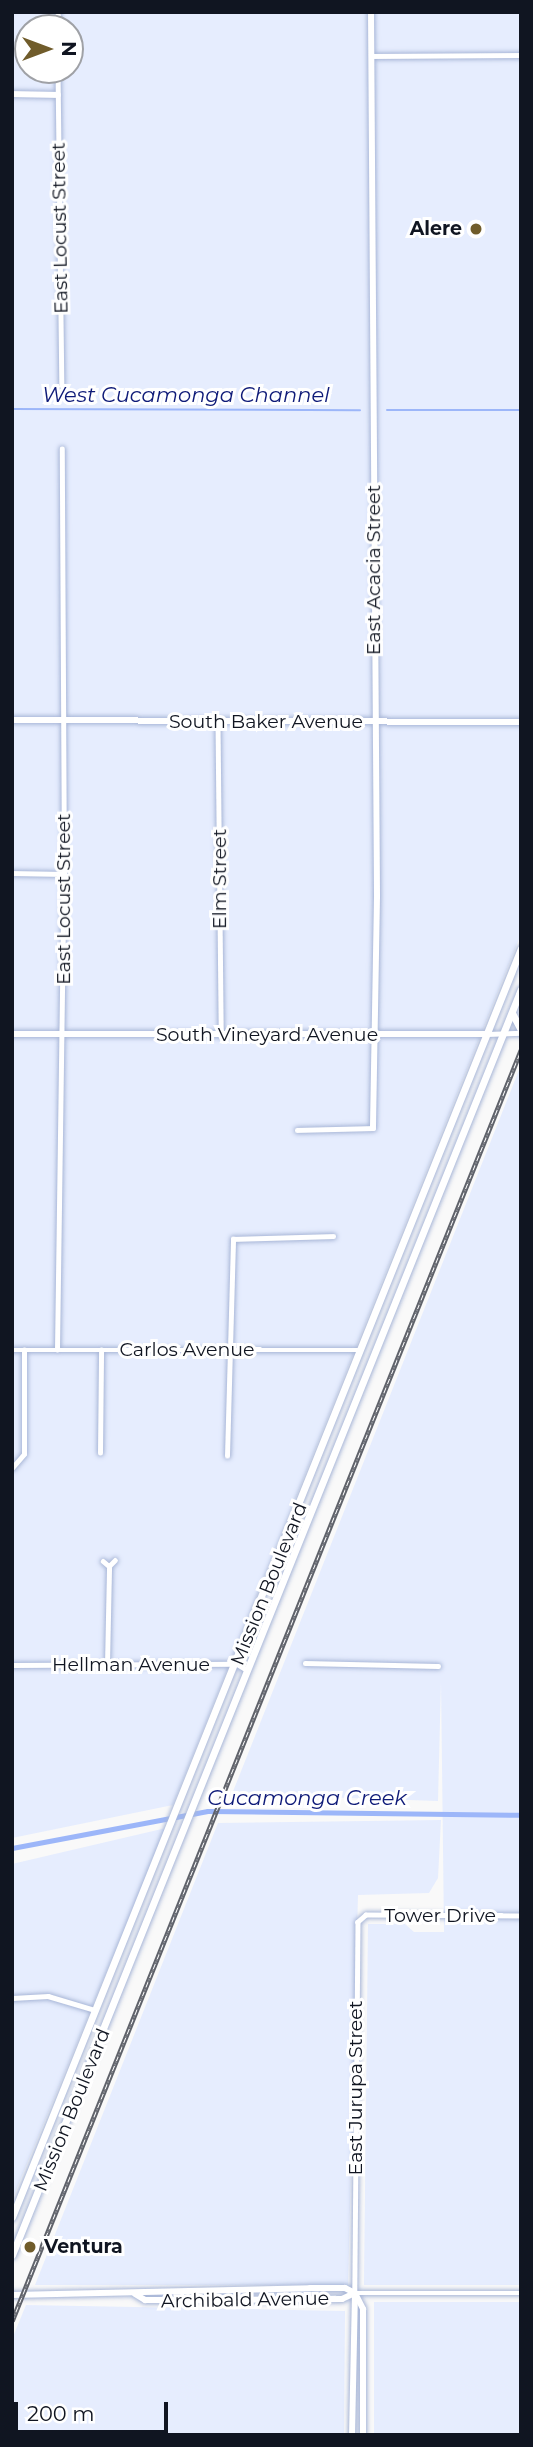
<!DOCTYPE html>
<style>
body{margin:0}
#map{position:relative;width:533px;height:2447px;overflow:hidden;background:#f9f9f9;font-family:Montserrat,sans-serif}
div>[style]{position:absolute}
.built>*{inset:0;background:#e6edfe;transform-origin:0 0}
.stream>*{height:2px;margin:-1px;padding:0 1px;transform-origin:1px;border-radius:1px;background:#9cb6f9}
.canal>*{height:5px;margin:-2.5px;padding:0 2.5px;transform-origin:2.5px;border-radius:2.5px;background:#9cb6f9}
.roads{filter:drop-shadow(0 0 2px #a8b6d7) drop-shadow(0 0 2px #a8b6d7)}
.minor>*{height:4.5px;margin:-2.25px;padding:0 2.25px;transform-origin:2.25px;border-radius:2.25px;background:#fff}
.tertiary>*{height:6px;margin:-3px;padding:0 3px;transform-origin:3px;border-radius:3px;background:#fff}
.secondary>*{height:6px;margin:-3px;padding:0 3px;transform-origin:3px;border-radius:3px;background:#fff}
.primary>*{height:7px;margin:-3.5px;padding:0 3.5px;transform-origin:3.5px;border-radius:3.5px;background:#fff}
.rail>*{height:4.5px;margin-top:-2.25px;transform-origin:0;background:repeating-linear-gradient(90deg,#fff 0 5px,#5f626a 0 10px);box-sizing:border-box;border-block:2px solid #5f626a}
.dots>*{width:19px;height:19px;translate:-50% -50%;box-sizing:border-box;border:4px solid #fff;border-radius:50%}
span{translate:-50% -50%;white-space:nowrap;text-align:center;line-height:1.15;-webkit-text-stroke:6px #fff;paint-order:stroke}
.street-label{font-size:19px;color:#101521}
.poi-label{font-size:19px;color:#101521;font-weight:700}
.right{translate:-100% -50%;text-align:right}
.left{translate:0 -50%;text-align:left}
.water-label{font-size:21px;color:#0e1a78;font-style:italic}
.frame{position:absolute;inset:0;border:14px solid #101521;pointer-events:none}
.north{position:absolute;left:14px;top:14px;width:70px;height:70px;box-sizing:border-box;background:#fff;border:2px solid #9fa1a6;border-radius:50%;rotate:90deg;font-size:19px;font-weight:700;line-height:28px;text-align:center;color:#101521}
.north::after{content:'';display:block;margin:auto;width:24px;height:32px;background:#705c2b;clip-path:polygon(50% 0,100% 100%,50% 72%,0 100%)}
.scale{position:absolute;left:14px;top:2402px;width:154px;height:32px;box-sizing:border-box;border:4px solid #101521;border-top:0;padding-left:9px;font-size:21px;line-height:24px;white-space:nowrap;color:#101521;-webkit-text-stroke:5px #fff;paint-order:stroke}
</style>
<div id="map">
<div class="built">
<div style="clip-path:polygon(evenodd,12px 12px,521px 12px,521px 934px,173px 1805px,12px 1838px,12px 12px,28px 28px,70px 28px,70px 70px,28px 70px,28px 28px)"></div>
<div style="clip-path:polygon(521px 1065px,521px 2285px,364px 2285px,368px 1924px,405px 1924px,414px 1932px,444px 1932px,441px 1682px,438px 1801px,232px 1794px)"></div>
<div style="clip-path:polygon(441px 1820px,438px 1878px,429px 1893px,358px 1895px,348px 2285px,35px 2285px,218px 1823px)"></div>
<div style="clip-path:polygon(166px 1828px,12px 2200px,12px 1864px)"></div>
<div style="left:374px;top:2302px;width:147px;height:133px"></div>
<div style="clip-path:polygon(26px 2305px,345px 2311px,344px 2435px,12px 2435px,12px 2339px)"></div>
</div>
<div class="stream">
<div style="left:12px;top:409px;width:348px;rotate:0.2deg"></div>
<div style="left:387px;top:410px;width:134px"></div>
</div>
<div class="canal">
<div style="left:12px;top:1848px;width:199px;rotate:-10.7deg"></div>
<div style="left:208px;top:1811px;width:313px;rotate:0.7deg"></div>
</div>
<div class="roads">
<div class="minor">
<div style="left:58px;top:12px;width:16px;rotate:86deg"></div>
<div style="left:371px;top:56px;width:150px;rotate:-0.4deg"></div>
<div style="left:58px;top:70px;width:315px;rotate:89.3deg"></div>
<div style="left:218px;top:723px;width:312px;rotate:89.4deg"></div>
<div style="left:12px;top:873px;width:52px;rotate:1.1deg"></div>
<div style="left:487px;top:1034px;width:34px;rotate:-2deg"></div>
<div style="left:297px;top:1130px;width:76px;rotate:-1.5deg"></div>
<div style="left:12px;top:1350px;width:348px"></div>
<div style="left:57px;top:1350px;width:476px;rotate:-89.2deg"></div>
<div style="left:64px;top:874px;width:425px;rotate:-90.3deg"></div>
<div style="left:100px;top:1453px;width:103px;rotate:-89.4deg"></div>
<div style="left:227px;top:1456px;width:217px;rotate:-88.4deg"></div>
<div style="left:233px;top:1239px;width:100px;rotate:-1.7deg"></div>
<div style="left:12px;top:1468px;width:18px;rotate:-49deg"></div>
<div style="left:24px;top:1454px;width:104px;rotate:-90deg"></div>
<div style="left:103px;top:1561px;width:8px;rotate:40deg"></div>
<div style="left:109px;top:1566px;width:8px;rotate:-45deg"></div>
<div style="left:305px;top:1663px;width:133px;rotate:1.3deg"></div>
<div style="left:12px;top:1665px;width:225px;rotate:-0.3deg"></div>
<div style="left:237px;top:1664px;width:12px;rotate:31deg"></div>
<div style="left:107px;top:1665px;width:99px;rotate:-88.8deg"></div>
<div style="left:521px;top:1916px;width:155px;rotate:-179.6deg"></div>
<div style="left:366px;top:1915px;width:11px;rotate:139deg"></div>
<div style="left:358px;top:1922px;width:371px;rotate:90.5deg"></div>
<div style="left:355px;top:2293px;width:166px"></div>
<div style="left:12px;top:1998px;width:36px;rotate:-3deg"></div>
<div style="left:48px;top:1996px;width:49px;rotate:16.6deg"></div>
</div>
<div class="tertiary">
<div style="left:371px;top:12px;width:885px;rotate:89.61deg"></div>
<div style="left:377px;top:897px;width:231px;rotate:91deg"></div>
<div style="left:12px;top:94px;width:46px;rotate:1.2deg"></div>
<div style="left:12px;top:720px;width:509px;rotate:0.23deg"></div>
</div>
<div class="secondary">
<div style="left:12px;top:1034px;width:475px"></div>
<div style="left:355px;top:2293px;width:18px;rotate:63deg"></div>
<div style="left:363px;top:2309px;width:126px;rotate:90deg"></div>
<div style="left:135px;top:2294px;width:12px;rotate:31deg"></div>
<div style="left:145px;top:2300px;width:61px"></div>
<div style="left:206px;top:2300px;width:136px;rotate:-0.4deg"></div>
<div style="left:342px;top:2299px;width:14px;rotate:-25deg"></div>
<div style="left:12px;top:2295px;width:298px;rotate:-1.3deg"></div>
<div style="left:310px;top:2288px;width:35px"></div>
<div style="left:345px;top:2288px;width:11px;rotate:27deg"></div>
<div style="left:352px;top:2435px;width:140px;rotate:-88.8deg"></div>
</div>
<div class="primary">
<div style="left:512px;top:1013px;width:19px;rotate:62deg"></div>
<div style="left:12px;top:2217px;width:1367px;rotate:-68.14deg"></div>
<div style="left:12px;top:2255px;width:1364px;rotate:-68.1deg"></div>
</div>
</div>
<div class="rail">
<div style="left:12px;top:2321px;width:1369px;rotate:-68.18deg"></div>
</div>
<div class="dots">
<div style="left:476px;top:229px;background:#705c2b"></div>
<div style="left:30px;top:2247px;background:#705c2b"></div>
</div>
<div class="street-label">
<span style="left:60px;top:228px;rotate:-91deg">East Locust Street</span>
<span style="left:374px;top:570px;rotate:-90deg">East Acacia Street</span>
<span style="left:266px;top:722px">South Baker Avenue</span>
<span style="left:220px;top:879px;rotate:-90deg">Elm Street</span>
<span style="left:64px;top:899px;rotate:-90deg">East Locust Street</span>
<span style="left:267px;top:1035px">South Vineyard Avenue</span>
<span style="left:187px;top:1350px">Carlos Avenue</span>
<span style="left:269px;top:1584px;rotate:-68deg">Mission Boulevard</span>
<span style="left:131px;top:1665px">Hellman Avenue</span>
<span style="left:440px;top:1916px">Tower Drive</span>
<span style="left:356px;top:2088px;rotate:-90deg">East Jurupa Street</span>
<span style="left:72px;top:2110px;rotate:-68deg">Mission Boulevard</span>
<span style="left:245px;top:2300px;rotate:-1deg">Archibald Avenue</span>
</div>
<div class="poi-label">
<span class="right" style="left:462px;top:229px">Alere</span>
<span class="left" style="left:44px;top:2247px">Ventura</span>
</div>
<div class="water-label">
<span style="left:186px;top:395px">West Cucamonga Channel</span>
<span style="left:307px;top:1798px">Cucamonga Creek</span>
</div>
<div class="frame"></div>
<div class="north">N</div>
<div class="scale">200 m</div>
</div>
